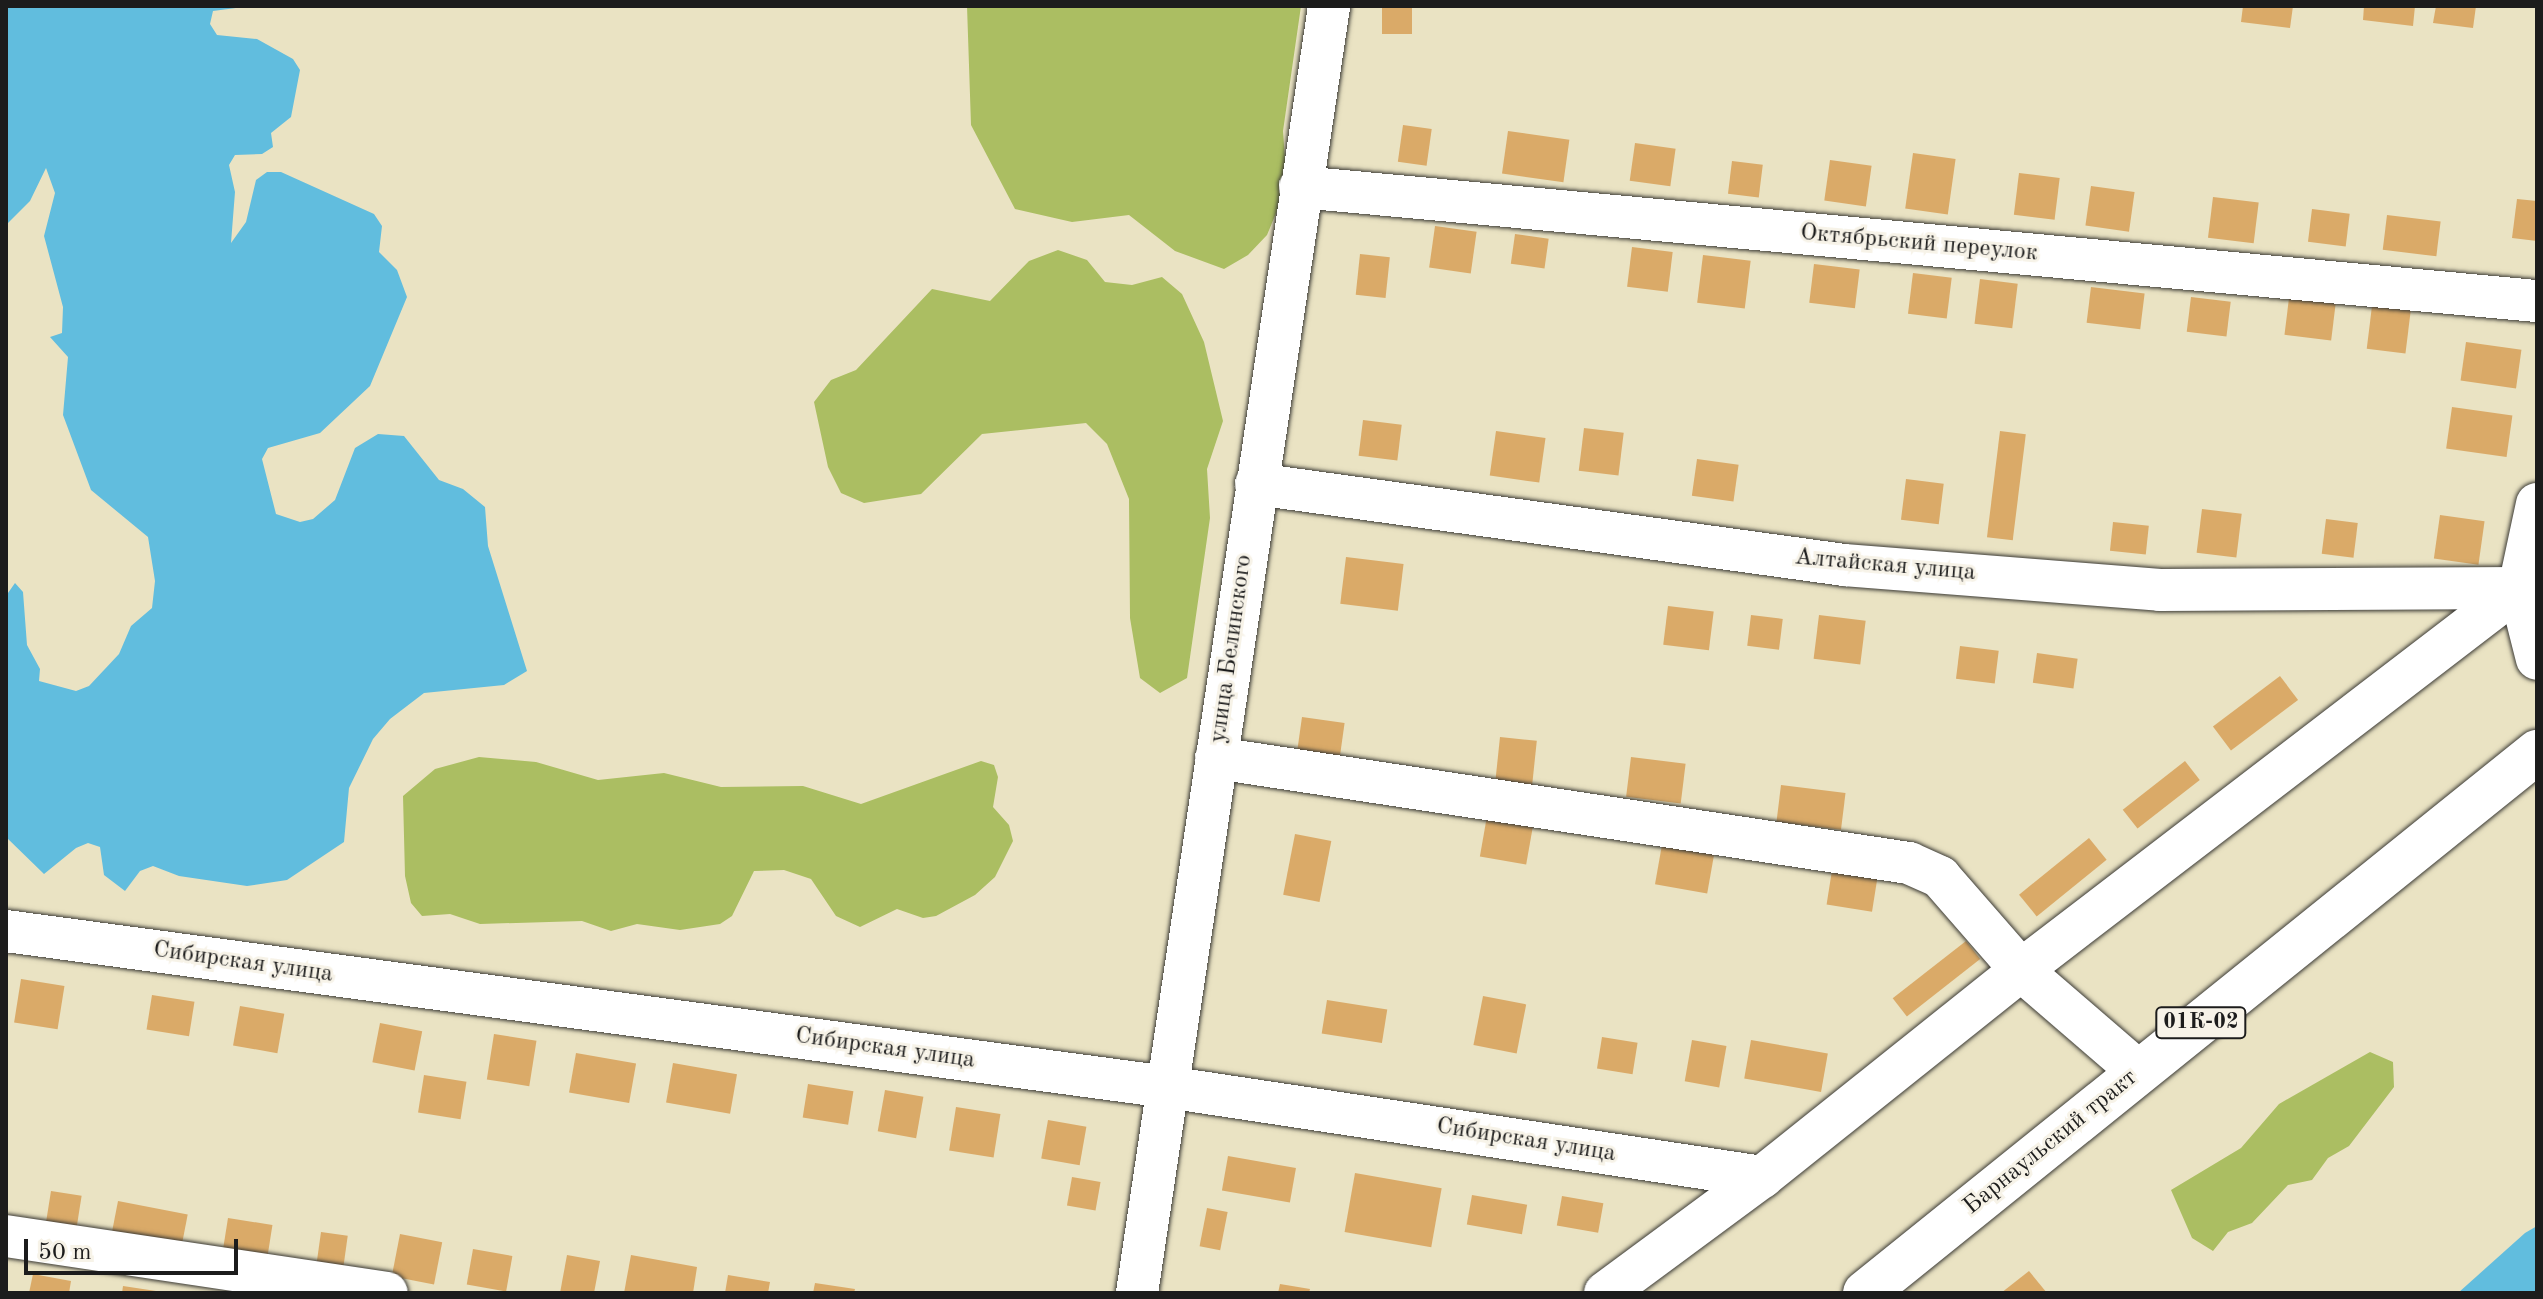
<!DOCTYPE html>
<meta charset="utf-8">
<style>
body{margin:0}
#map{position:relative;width:2543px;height:1299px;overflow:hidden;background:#eae3c3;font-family:"Old Standard TT",serif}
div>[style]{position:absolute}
.green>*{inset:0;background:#abbe62}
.water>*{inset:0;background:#61bdde}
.building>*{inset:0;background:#daaa68;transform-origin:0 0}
.roads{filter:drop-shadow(0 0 2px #3b3a35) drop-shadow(0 0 2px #3b3a35)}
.minor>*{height:42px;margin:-21px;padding:0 21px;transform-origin:21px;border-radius:21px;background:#fff}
.major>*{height:44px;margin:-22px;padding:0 22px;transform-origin:22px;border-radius:22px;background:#fff}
span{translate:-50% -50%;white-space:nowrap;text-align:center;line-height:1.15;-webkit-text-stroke:6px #f7f3e8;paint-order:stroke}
.shield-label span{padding:2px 6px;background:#f7f3e8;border:2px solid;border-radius:6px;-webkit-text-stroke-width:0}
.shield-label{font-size:22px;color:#1c1c1c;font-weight:700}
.street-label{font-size:24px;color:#1c1c1c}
.frame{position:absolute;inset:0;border:8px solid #1c1c1c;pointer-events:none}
.scale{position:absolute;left:24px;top:1239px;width:214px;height:36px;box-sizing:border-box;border:4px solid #1c1c1c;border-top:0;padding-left:10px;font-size:24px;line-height:28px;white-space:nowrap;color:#1c1c1c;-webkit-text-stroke:6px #f7f3e8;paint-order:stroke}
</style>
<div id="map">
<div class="green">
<div style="clip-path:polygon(967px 6px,1301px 6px,1283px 131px,1287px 187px,1267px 235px,1248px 255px,1224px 269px,1175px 251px,1129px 215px,1072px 222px,1015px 209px,971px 125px)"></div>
<div style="clip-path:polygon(1058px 250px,1087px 260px,1105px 282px,1132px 285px,1162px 277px,1182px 294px,1204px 342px,1223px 421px,1207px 469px,1210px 518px,1187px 678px,1160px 693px,1140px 678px,1130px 618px,1129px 499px,1107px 444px,1086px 423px,982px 434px,921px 494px,864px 503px,841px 493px,828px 467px,814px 402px,831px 380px,856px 370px,932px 289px,990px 301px,1029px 261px)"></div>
<div style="clip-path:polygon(479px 757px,536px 762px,598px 780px,664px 773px,721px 787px,803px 786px,861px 804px,981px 761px,994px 765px,998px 777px,993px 807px,1009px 825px,1013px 841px,995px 877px,975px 895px,936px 916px,923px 918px,897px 909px,860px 927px,836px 916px,811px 879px,784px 870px,754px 871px,732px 916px,720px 924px,680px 930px,637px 924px,611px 931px,582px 921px,480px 924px,450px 914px,422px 916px,411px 903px,405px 876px,403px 796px,435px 769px)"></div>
<div style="clip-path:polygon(2370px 1052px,2393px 1062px,2394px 1087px,2349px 1146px,2328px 1158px,2312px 1180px,2288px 1185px,2252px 1223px,2228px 1232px,2213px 1251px,2192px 1238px,2171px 1190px,2241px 1148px,2279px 1104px)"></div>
</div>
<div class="water">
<div style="clip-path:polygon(6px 6px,251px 6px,213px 11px,210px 24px,217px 35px,257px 39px,293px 59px,300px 70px,291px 117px,271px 133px,273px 147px,262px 154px,235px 155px,229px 165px,235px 192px,231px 243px,246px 222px,256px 180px,267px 172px,281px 172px,374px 214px,382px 226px,379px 252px,397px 270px,407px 297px,370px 386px,320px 433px,268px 448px,262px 459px,276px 514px,300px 522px,313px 519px,335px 500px,355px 448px,378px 434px,404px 436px,439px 480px,463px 489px,485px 507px,488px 546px,527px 671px,504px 685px,424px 693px,390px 719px,373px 739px,349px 788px,344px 842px,287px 880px,247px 886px,179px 876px,153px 866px,140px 871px,125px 891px,104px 875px,100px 847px,88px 843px,76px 848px,44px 874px,6px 837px,8px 593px,15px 583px,23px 592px,27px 645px,40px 669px,39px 681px,76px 691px,89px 686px,119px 654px,131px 626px,152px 608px,155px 581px,148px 537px,91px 490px,63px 415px,68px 357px,50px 337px,62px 333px,63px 307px,44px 236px,55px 193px,46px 168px,30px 201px,6px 225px)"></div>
<div style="clip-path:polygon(2537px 1226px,2537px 1293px,2458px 1293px,2525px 1233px)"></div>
</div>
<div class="building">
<div style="left:1382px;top:6px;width:30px;height:28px"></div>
<div style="clip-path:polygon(2243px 6px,2293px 6px,2290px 28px,2241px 22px)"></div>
<div style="clip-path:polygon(2364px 6px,2415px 6px,2413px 26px,2363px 20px)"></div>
<div style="clip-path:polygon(2436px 6px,2476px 6px,2473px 28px,2433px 23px)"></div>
<div style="left:1403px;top:125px;width:29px;height:37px;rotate:8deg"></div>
<div style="left:1508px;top:131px;width:62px;height:43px;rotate:8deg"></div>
<div style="left:1635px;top:143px;width:41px;height:38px;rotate:8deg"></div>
<div style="left:1913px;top:153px;width:43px;height:56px;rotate:8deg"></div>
<div style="left:1830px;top:160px;width:42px;height:41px;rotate:8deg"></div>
<div style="left:1732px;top:161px;width:31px;height:33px;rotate:7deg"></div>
<div style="left:2019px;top:173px;width:41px;height:42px;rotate:7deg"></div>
<div style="left:2091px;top:186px;width:44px;height:40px;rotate:8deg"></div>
<div style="left:2213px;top:197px;width:46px;height:41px;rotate:7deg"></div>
<div style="clip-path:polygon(2517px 199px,2537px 201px,2537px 241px,2512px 238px)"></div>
<div style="left:2312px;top:209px;width:38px;height:33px;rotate:7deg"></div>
<div style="left:2387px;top:215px;width:54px;height:35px;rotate:7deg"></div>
<div style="left:1435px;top:226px;width:42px;height:42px;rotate:8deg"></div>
<div style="left:1515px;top:234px;width:34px;height:30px;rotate:8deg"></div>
<div style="left:1632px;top:247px;width:41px;height:40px;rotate:7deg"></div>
<div style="left:1360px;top:254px;width:30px;height:41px;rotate:6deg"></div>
<div style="left:1703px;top:255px;width:48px;height:48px;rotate:7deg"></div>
<div style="left:1814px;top:264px;width:46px;height:39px;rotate:7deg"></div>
<div style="left:1913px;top:273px;width:39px;height:41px;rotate:7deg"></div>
<div style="left:1980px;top:279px;width:38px;height:45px;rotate:7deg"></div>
<div style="left:2091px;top:287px;width:54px;height:36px;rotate:7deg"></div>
<div style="left:2191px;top:297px;width:40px;height:35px;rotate:7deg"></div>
<div style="left:2289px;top:298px;width:47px;height:37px;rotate:7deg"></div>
<div style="left:2372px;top:306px;width:39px;height:43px;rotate:7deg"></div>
<div style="left:2466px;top:342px;width:56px;height:39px;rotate:8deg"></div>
<div style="left:2452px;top:407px;width:61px;height:42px;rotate:8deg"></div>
<div style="left:1363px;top:420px;width:39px;height:36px;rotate:7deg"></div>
<div style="left:1584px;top:428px;width:40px;height:43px;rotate:7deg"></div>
<div style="left:1496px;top:431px;width:50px;height:45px;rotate:8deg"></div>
<div style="left:2000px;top:431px;width:26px;height:107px;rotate:7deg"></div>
<div style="left:1697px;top:459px;width:42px;height:37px;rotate:8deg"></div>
<div style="left:1906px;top:479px;width:38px;height:41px;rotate:7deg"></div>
<div style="left:2202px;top:509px;width:40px;height:44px;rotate:7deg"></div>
<div style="left:2440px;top:515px;width:45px;height:44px;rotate:8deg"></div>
<div style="left:2326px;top:519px;width:32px;height:35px;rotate:7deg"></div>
<div style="left:2113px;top:522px;width:36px;height:29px;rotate:6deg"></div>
<div style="left:1346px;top:557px;width:58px;height:47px;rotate:7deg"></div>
<div style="left:1668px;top:606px;width:46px;height:39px;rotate:7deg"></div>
<div style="left:1751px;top:615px;width:32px;height:31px;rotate:7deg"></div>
<div style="left:1819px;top:615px;width:47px;height:44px;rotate:7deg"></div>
<div style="left:1960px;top:646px;width:39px;height:33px;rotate:7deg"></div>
<div style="left:2037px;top:653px;width:41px;height:30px;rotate:8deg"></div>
<div style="left:2280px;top:676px;width:30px;height:84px;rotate:53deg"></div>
<div style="left:1302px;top:717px;width:43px;height:43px;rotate:8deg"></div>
<div style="left:1500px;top:737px;width:37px;height:45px;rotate:6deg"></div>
<div style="left:1631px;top:757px;width:55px;height:40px;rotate:7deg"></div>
<div style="left:2185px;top:761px;width:24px;height:79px;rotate:52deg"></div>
<div style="left:1781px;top:785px;width:65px;height:37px;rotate:7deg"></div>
<div style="left:1487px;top:816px;width:47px;height:41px;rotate:10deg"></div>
<div style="left:1295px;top:834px;width:37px;height:62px;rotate:11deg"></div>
<div style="left:2089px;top:838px;width:28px;height:90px;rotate:51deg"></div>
<div style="left:1663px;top:839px;width:53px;height:46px;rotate:10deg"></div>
<div style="left:1833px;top:864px;width:46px;height:41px;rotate:9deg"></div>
<div style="left:1966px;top:941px;width:23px;height:93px;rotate:52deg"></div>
<div style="left:21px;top:979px;width:44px;height:44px;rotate:9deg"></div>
<div style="left:152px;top:995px;width:43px;height:35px;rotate:9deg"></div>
<div style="left:1483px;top:996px;width:44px;height:50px;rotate:11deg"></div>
<div style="left:1327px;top:1000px;width:61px;height:34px;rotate:9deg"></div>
<div style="left:240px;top:1006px;width:45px;height:40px;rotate:10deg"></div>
<div style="left:380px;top:1023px;width:43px;height:40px;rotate:11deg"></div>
<div style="left:494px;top:1034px;width:43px;height:46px;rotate:9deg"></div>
<div style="left:1602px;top:1037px;width:36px;height:32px;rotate:9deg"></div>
<div style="left:1692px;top:1040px;width:35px;height:42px;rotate:10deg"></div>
<div style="left:1751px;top:1040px;width:78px;height:39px;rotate:10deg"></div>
<div style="left:576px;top:1053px;width:61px;height:40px;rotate:10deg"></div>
<div style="left:673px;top:1063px;width:65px;height:40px;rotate:10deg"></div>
<div style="left:424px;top:1075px;width:43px;height:38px;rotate:9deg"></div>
<div style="left:808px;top:1084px;width:46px;height:34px;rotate:9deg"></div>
<div style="left:885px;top:1090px;width:39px;height:42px;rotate:10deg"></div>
<div style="left:956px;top:1107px;width:45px;height:44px;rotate:9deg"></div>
<div style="left:1048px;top:1120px;width:39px;height:39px;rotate:10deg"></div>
<div style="left:1228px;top:1156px;width:69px;height:35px;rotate:10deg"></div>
<div style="left:1355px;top:1173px;width:88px;height:60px;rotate:10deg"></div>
<div style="left:1072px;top:1177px;width:29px;height:29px;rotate:10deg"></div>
<div style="left:51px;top:1191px;width:31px;height:31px;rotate:9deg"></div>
<div style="left:1472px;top:1195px;width:56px;height:30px;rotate:10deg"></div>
<div style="left:1562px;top:1196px;width:42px;height:30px;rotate:10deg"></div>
<div style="left:118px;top:1201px;width:71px;height:32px;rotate:11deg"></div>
<div style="left:1207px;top:1208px;width:21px;height:39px;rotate:11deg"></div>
<div style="left:228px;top:1218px;width:45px;height:33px;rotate:9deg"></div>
<div style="left:321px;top:1232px;width:27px;height:35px;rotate:8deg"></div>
<div style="left:400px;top:1234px;width:43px;height:43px;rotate:11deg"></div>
<div style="left:473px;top:1249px;width:40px;height:36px;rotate:10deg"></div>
<div style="clip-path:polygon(567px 1255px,600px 1261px,594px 1293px,560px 1293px)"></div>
<div style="clip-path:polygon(631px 1255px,697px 1267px,693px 1293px,624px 1293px)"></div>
<div style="clip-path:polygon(2029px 1271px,2047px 1293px,2001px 1293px)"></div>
<div style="clip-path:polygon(33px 1274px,71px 1281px,69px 1293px,29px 1293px)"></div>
<div style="clip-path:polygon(728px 1275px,770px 1282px,768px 1293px,725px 1293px)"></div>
<div style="clip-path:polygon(815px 1283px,855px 1289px,854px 1293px,813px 1293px)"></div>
<div style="clip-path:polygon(1280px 1284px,1310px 1289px,1309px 1293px,1278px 1293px)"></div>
<div style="clip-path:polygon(123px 1286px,156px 1291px,155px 1293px,122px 1293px)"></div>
</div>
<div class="roads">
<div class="minor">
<div style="left:1300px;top:187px;width:1242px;rotate:5.27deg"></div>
<div style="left:1256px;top:484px;width:594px;rotate:7.84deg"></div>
<div style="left:1844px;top:565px;width:317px;rotate:4.5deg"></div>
<div style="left:2160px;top:590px;width:359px;rotate:-0.3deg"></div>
<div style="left:2537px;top:504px;width:86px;rotate:102.1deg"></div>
<div style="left:2519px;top:588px;width:73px;rotate:75.8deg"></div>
<div style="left:1216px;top:758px;width:701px;rotate:8.62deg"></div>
<div style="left:1909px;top:863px;width:34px;rotate:24deg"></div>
<div style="left:1940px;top:877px;width:123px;rotate:48.9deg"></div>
<div style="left:2021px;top:970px;width:156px;rotate:40.8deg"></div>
<div style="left:6px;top:931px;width:1171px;rotate:7.65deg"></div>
<div style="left:1167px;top:1087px;width:602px;rotate:8.6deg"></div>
<div style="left:6px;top:1236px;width:385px;rotate:8.5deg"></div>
<div style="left:1137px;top:1293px;width:1301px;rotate:-81.51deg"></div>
<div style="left:1605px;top:1293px;width:195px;rotate:-36.5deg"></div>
<div style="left:1762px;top:1177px;width:332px;rotate:-38.6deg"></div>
<div style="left:2021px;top:970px;width:636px;rotate:-37.46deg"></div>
</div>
<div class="major">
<div style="left:1865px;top:1293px;width:863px;rotate:-38.84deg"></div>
</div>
</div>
<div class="shield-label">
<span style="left:2201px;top:1023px">01К-02</span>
</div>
<div class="street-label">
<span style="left:1919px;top:244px;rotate:5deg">Октябрьский переулок</span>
<span style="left:1885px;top:566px;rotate:5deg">Алтайская улица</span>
<span style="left:1232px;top:649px;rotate:-82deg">улица Белинского</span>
<span style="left:243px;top:963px;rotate:8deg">Сибирская улица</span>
<span style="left:885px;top:1049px;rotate:8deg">Сибирская улица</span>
<span style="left:1526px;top:1141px;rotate:9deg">Сибирская улица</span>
<span style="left:2051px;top:1143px;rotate:-39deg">Барнаульский тракт</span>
</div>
<div class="frame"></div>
<div class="scale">50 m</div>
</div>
